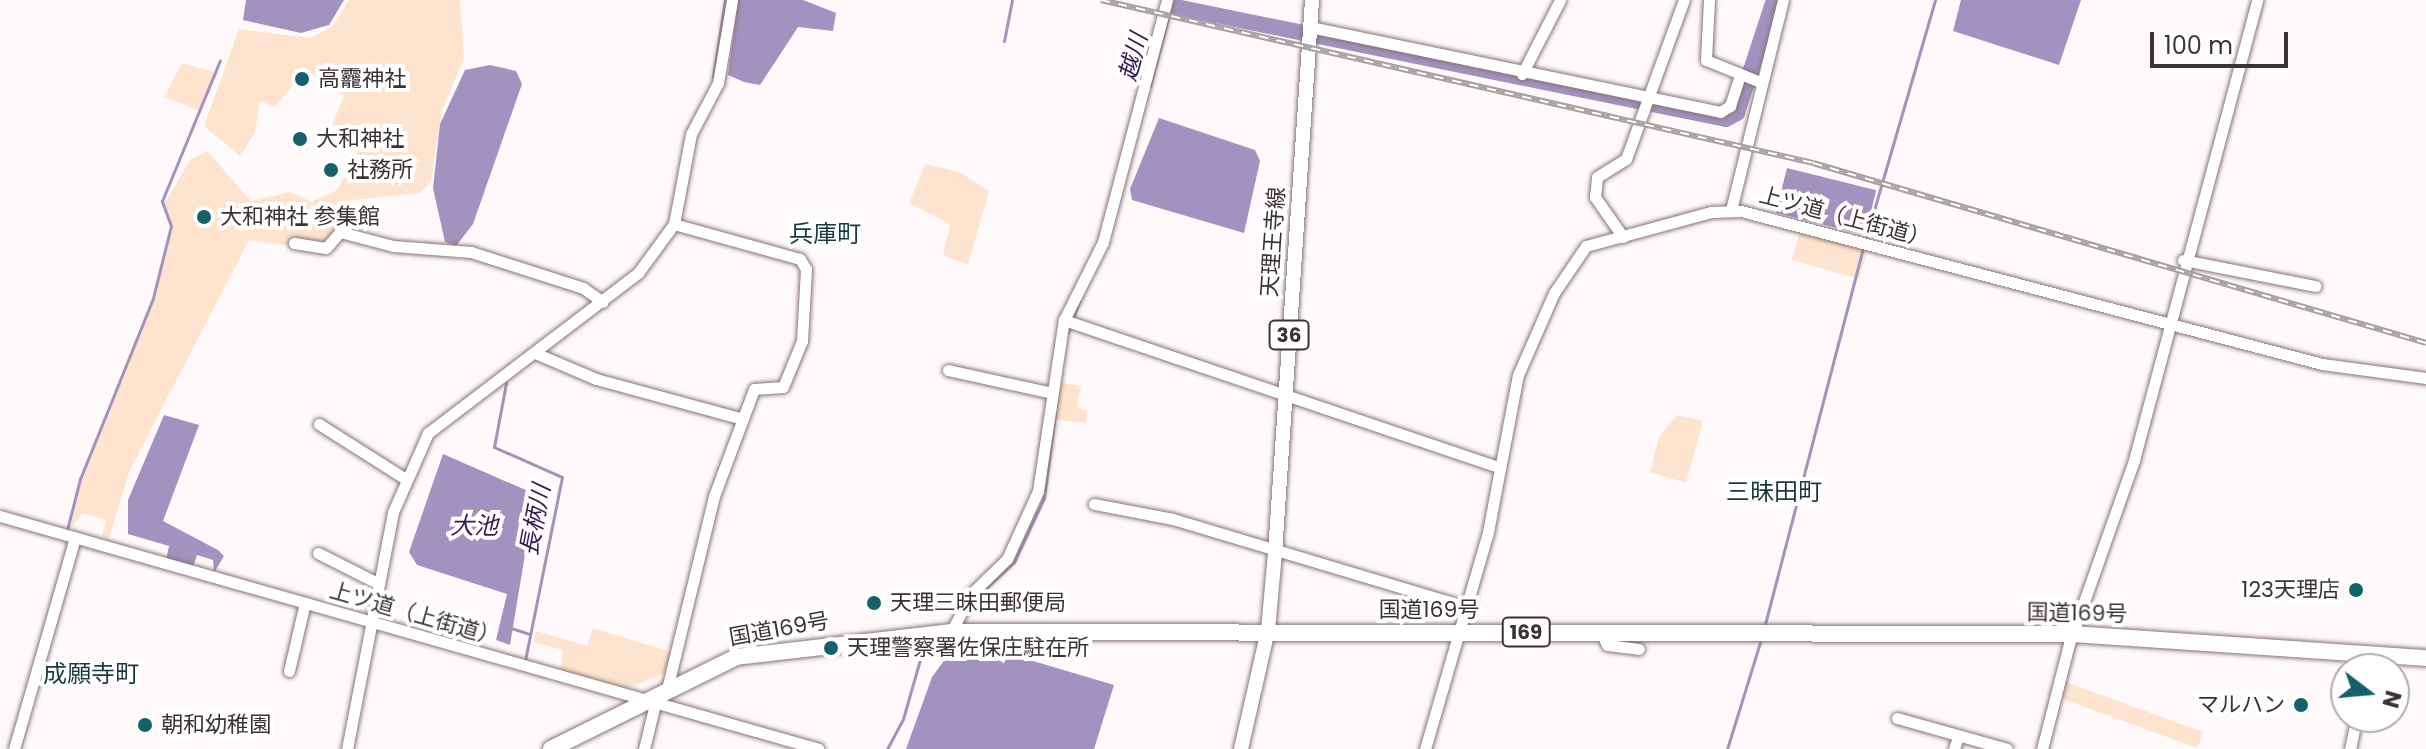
<!DOCTYPE html>
<meta charset="utf-8">
<style>
body{margin:0}
#map{position:relative;width:2426px;height:749px;overflow:hidden;background:#fef9fa;font-family:Poppins,"Noto Sans JP",sans-serif}
div>[style]{position:absolute}
.green>*{inset:0;background:#fee4ce;transform-origin:0 0}
.water>*{inset:0;background:#a292bf;transform-origin:0 0}
.stream>*{height:3px;margin:-1.5px;padding:0 1.5px;transform-origin:1.5px;border-radius:1.5px;background:#a292bf}
.river>*{height:16px;margin:-8px;padding:0 8px;transform-origin:8px;border-radius:8px;background:#a292bf}
.roads{filter:drop-shadow(0 0 2px #887277) drop-shadow(0 0 2px #887277)}
.minor>*{height:11px;margin:-5.5px;padding:0 5.5px;transform-origin:5.5px;border-radius:5.5px;background:#fff}
.major>*{height:14px;margin:-7px;padding:0 7px;transform-origin:7px;border-radius:7px;background:#fff}
.highway>*{height:16px;margin:-8px;padding:0 8px;transform-origin:8px;border-radius:8px;background:#fff}
.rail>*{height:6px;margin-top:-3px;transform-origin:0;background:repeating-linear-gradient(90deg,#fff 0 9px,#a69fa0 0 18px);box-sizing:border-box;border-block:2px solid #a69fa0}
.dots>*{width:22px;height:22px;translate:-50% -50%;box-sizing:border-box;border:4px solid #fff;border-radius:50%}
span{translate:-50% -50%;white-space:nowrap;text-align:center;line-height:1.15;-webkit-text-stroke:8px #fff;paint-order:stroke}
.shield-label span{padding:2px 6px;background:#fff;border:2px solid;border-radius:6px;-webkit-text-stroke-width:0}
.shield-label{font-size:20px;color:#3b3234;font-weight:700}
.poi-label{font-size:22px;color:#3b3234}
.left{translate:0 -50%;text-align:left}
.right{translate:-100% -50%;text-align:right}
.street-label{font-size:22px;color:#3b3234}
.water-label{font-size:24px;color:#321a51;font-style:italic}
.neighbourhood-label{font-size:24px;color:#183a3f}
.north{position:absolute;left:2330px;top:653px;width:80px;height:80px;box-sizing:border-box;background:#fff;border:2px solid #b1adae;border-radius:50%;rotate:106deg;font-size:22px;font-weight:700;line-height:32px;text-align:center;color:#3b3234}
.north::after{content:'';display:block;margin:auto;width:28px;height:36px;background:#13616b;clip-path:polygon(50% 0,100% 100%,50% 72%,0 100%)}
.scale{position:absolute;left:2150px;top:32px;width:138px;height:36px;box-sizing:border-box;border:4px solid #3b3234;border-top:0;padding-left:10px;font-size:24px;line-height:28px;white-space:nowrap;color:#3b3234;-webkit-text-stroke:6px #fff;paint-order:stroke}
</style>
<div id="map">
<div class="green">
<div style="clip-path:polygon(349px 0,460px 0,464px 58px,442px 110px,431px 182px,419px 193px,343px 201px,330px 251px,249px 240px,129px 472px,109px 538px,102px 536px,106px 520px,82px 513px,70px 530px,81px 479px,161px 274px,172px 227px,165px 203px,190px 160px,207px 151px,251px 201px,290px 192px,312px 202px,337px 190px,358px 153px,332px 125px,344px 96px,306px 69px,275px 107px,260px 101px,255px 133px,240px 156px,204px 126px,239px 29px,311px 38px,333px 26px)"></div>
<div style="clip-path:polygon(182px 63px,218px 73px,200px 111px,164px 97px)"></div>
<div style="clip-path:polygon(925px 164px,959px 172px,989px 191px,968px 265px,943px 255px,950px 224px,909px 203px)"></div>
<div style="left:1801px;top:228px;width:70px;height:33px;rotate:16deg"></div>
<div style="clip-path:polygon(1057px 382px,1081px 386px,1077px 407px,1087px 411px,1086px 423px,1057px 420px)"></div>
<div style="clip-path:polygon(1677px 415px,1703px 421px,1686px 483px,1650px 472px,1659px 437px)"></div>
<div style="clip-path:polygon(593px 628px,674px 653px,668px 672px,622px 690px,560px 674px,563px 650px,534px 642px,536px 631px,587px 646px)"></div>
<div style="left:2066px;top:682px;width:146px;height:17px;rotate:20deg"></div>
</div>
<div class="water">
<div style="clip-path:polygon(246px 0,344px 0,329px 25px,301px 33px,243px 20px)"></div>
<div style="clip-path:polygon(738px 0,803px 0,836px 13px,833px 31px,798px 27px,760px 85px,744px 82px,728px 75px)"></div>
<div style="clip-path:polygon(1961px 0,2081px 0,2059px 65px,1953px 31px)"></div>
<div style="clip-path:polygon(490px 65px,516px 71px,522px 84px,473px 224px,456px 246px,445px 242px,433px 188px,440px 124px,465px 70px)"></div>
<div style="clip-path:polygon(1159px 118px,1255px 150px,1260px 161px,1244px 233px,1132px 200px,1130px 189px)"></div>
<div style="left:1787px;top:168px;width:92px;height:46px;rotate:14deg"></div>
<div style="clip-path:polygon(164px 415px,199px 425px,163px 521px,218px 550px,224px 556px,214px 573px,213px 560px,197px 555px,193px 567px,166px 560px,169px 546px,128px 534px,128px 500px)"></div>
<div style="clip-path:polygon(443px 454px,535px 494px,510px 645px,496px 640px,507px 594px,417px 565px,409px 552px)"></div>
<div style="clip-path:polygon(949px 654px,1023px 658px,1114px 685px,1094px 749px,906px 749px,932px 677px)"></div>
</div>
<div class="stream">
<div style="left:1004px;top:41px;width:42px;rotate:-79deg"></div>
<div style="left:713px;top:77px;width:78px;rotate:-81.1deg"></div>
<div style="left:1150px;top:86px;width:83px;rotate:-75.3deg"></div>
<div style="left:1865px;top:241px;width:251px;rotate:-73.8deg"></div>
<div style="left:1068px;top:332px;width:33px;rotate:-70deg"></div>
<div style="left:506px;top:383px;width:65px;rotate:100.6deg"></div>
<div style="left:494px;top:447px;width:74px;rotate:23.8deg"></div>
<div style="left:562px;top:477px;width:187px;rotate:101.4deg"></div>
<div style="left:67px;top:530px;width:53px;rotate:-75.7deg"></div>
<div style="left:80px;top:479px;width:195px;rotate:-68deg"></div>
<div style="left:153px;top:298px;width:74px;rotate:-76deg"></div>
<div style="left:171px;top:226px;width:27px;rotate:-110deg"></div>
<div style="left:162px;top:201px;width:152px;rotate:-67.6deg"></div>
<div style="left:973px;top:600px;width:56px;rotate:-42.8deg"></div>
<div style="left:1014px;top:562px;width:71px;rotate:-64.9deg"></div>
<div style="left:1044px;top:498px;width:86px;rotate:-82.6deg"></div>
<div style="left:511px;top:628px;width:20px;rotate:18deg"></div>
<div style="left:1764px;top:628px;width:393px;rotate:-75.4deg"></div>
<div style="left:887px;top:749px;width:34px;rotate:-62deg"></div>
<div style="left:903px;top:719px;width:80px;rotate:-74.1deg"></div>
<div style="left:1727px;top:749px;width:115px;rotate:-72.8deg"></div>
</div>
<div class="river">
<div style="left:1171px;top:6px;width:566px;rotate:11.51deg"></div>
<div style="left:1726px;top:119px;width:13px;rotate:-29deg"></div>
<div style="left:1737px;top:113px;width:119px;rotate:-71.9deg"></div>
</div>
<div class="roads">
<div class="minor">
<div style="left:1709px;top:0;width:60px;rotate:92.9deg"></div>
<div style="left:1706px;top:60px;width:56px;rotate:22deg"></div>
<div style="left:1310px;top:27px;width:419px;rotate:11.7deg"></div>
<div style="left:1720px;top:112px;width:12px;rotate:-31deg"></div>
<div style="left:1730px;top:106px;width:32px;rotate:-72deg"></div>
<div style="left:1522px;top:74px;width:83px;rotate:-62.8deg"></div>
<div style="left:1731px;top:210px;width:216px;rotate:-76.1deg"></div>
<div style="left:1623px;top:237px;width:49px;rotate:-125deg"></div>
<div style="left:1595px;top:197px;width:20px;rotate:-84deg"></div>
<div style="left:1597px;top:177px;width:34px;rotate:-32deg"></div>
<div style="left:1626px;top:159px;width:169px;rotate:-70deg"></div>
<div style="left:294px;top:243px;width:32px;rotate:9deg"></div>
<div style="left:326px;top:248px;width:21px;rotate:-49deg"></div>
<div style="left:340px;top:232px;width:55px;rotate:14.8deg"></div>
<div style="left:393px;top:246px;width:78px;rotate:4.4deg"></div>
<div style="left:471px;top:252px;width:118px;rotate:17.8deg"></div>
<div style="left:583px;top:288px;width:24px;rotate:35deg"></div>
<div style="left:2183px;top:260px;width:135px;rotate:11.1deg"></div>
<div style="left:1064px;top:320px;width:458px;rotate:18.7deg"></div>
<div style="left:535px;top:353px;width:66px;rotate:23.1deg"></div>
<div style="left:596px;top:379px;width:152px;rotate:15.2deg"></div>
<div style="left:948px;top:370px;width:102px;rotate:12.4deg"></div>
<div style="left:319px;top:424px;width:101px;rotate:32.4deg"></div>
<div style="left:1094px;top:504px;width:80px;rotate:10.8deg"></div>
<div style="left:1173px;top:519px;width:307px;rotate:16.7deg"></div>
<div style="left:0;top:516px;width:851px;rotate:15.88deg"></div>
<div style="left:318px;top:553px;width:68px;rotate:26.9deg"></div>
<div style="left:951px;top:632px;width:43px;rotate:-62.2deg"></div>
<div style="left:971px;top:594px;width:50px;rotate:-44.2deg"></div>
<div style="left:1007px;top:559px;width:75px;rotate:-65.5deg"></div>
<div style="left:1038px;top:491px;width:173px;rotate:-81.4deg"></div>
<div style="left:1064px;top:320px;width:87px;rotate:-63.4deg"></div>
<div style="left:1103px;top:242px;width:250px;rotate:-75.2deg"></div>
<div style="left:1601px;top:632px;width:14px;rotate:65deg"></div>
<div style="left:1607px;top:645px;width:32px;rotate:7deg"></div>
<div style="left:289px;top:671px;width:70px;rotate:-76.8deg"></div>
<div style="left:668px;top:685px;width:195px;rotate:-76.3deg"></div>
<div style="left:714px;top:496px;width:114px;rotate:-69.5deg"></div>
<div style="left:754px;top:389px;width:29px;rotate:-4deg"></div>
<div style="left:783px;top:387px;width:50px;rotate:-67.6deg"></div>
<div style="left:802px;top:341px;width:72px;rotate:-86.8deg"></div>
<div style="left:806px;top:269px;width:12px;rotate:-121deg"></div>
<div style="left:800px;top:259px;width:131px;rotate:-164.5deg"></div>
<div style="left:1897px;top:718px;width:114px;rotate:15.7deg"></div>
<div style="left:14px;top:749px;width:220px;rotate:-73.9deg"></div>
<div style="left:347px;top:749px;width:241px;rotate:-79deg"></div>
<div style="left:393px;top:512px;width:86px;rotate:-66.1deg"></div>
<div style="left:428px;top:433px;width:264px;rotate:-37.3deg"></div>
<div style="left:638px;top:273px;width:61px;rotate:-53.7deg"></div>
<div style="left:674px;top:224px;width:92px;rotate:-79.3deg"></div>
<div style="left:691px;top:134px;width:58px;rotate:-62.1deg"></div>
<div style="left:718px;top:83px;width:84px;rotate:-80.4deg"></div>
<div style="left:644px;top:749px;width:42px;rotate:-76.3deg"></div>
<div style="left:1425px;top:749px;width:226px;rotate:-73.8deg"></div>
<div style="left:1488px;top:532px;width:160px;rotate:-79.2deg"></div>
<div style="left:1518px;top:375px;width:90px;rotate:-66.3deg"></div>
<div style="left:1554px;top:293px;width:57px;rotate:-55.8deg"></div>
<div style="left:1586px;top:246px;width:130px;rotate:-15.2deg"></div>
<div style="left:1711px;top:212px;width:30px;rotate:-2deg"></div>
<div style="left:1741px;top:211px;width:601px;rotate:14.75deg"></div>
<div style="left:2322px;top:364px;width:105px;rotate:7.7deg"></div>
<div style="left:1954px;top:749px;width:13px;rotate:-72deg"></div>
<div style="left:2042px;top:749px;width:108px;rotate:-75.6deg"></div>
<div style="left:2069px;top:644px;width:195px;rotate:-70.5deg"></div>
<div style="left:2134px;top:460px;width:476px;rotate:-75deg"></div>
<div style="left:2350px;top:749px;width:33px;rotate:-78deg"></div>
</div>
<div class="major">
<div style="left:1241px;top:749px;width:122px;rotate:-77.2deg"></div>
<div style="left:1268px;top:630px;width:77px;rotate:-84.8deg"></div>
<div style="left:1275px;top:553px;width:554px;rotate:-86.17deg"></div>
</div>
<div class="highway">
<div style="left:551px;top:749px;width:207px;rotate:-26.4deg"></div>
<div style="left:736px;top:657px;width:216px;rotate:-6.6deg"></div>
<div style="left:951px;top:632px;width:1122px;rotate:0.1deg"></div>
<div style="left:2073px;top:634px;width:354px;rotate:3.9deg"></div>
</div>
</div>
<div class="rail">
<div style="left:1101px;top:0;width:730px;rotate:12.89deg"></div>
<div style="left:1813px;top:163px;width:639px;rotate:16.36deg"></div>
</div>
<div class="dots">
<div style="left:302px;top:79px;background:#13616b"></div>
<div style="left:300px;top:139px;background:#13616b"></div>
<div style="left:331px;top:170px;background:#13616b"></div>
<div style="left:204px;top:217px;background:#13616b"></div>
<div style="left:2356px;top:590px;background:#13616b"></div>
<div style="left:874px;top:603px;background:#13616b"></div>
<div style="left:831px;top:648px;background:#13616b"></div>
<div style="left:2301px;top:705px;background:#13616b"></div>
<div style="left:145px;top:725px;background:#13616b"></div>
</div>
<div class="shield-label">
<span style="left:1289px;top:335px">36</span>
<span style="left:1526px;top:632px">169</span>
</div>
<div class="poi-label">
<span class="left" style="left:318px;top:79px">高龗神社</span>
<span class="left" style="left:316px;top:139px">大和神社</span>
<span class="left" style="left:347px;top:170px">社務所</span>
<span class="left" style="left:220px;top:217px">大和神社 参集館</span>
<span class="right" style="left:2340px;top:590px">123天理店</span>
<span class="left" style="left:890px;top:603px">天理三昧田郵便局</span>
<span class="left" style="left:847px;top:648px">天理警察署佐保庄駐在所</span>
<span class="right" style="left:2285px;top:705px">マルハン</span>
<span class="left" style="left:161px;top:725px">朝和幼稚園</span>
</div>
<div class="street-label">
<span style="left:1845px;top:217px;rotate:15deg">上ツ道（上街道）</span>
<span style="left:1273px;top:242px;rotate:-86deg">天理王寺線</span>
<span style="left:1429px;top:610px">国道169号</span>
<span style="left:2077px;top:613px;rotate:1deg">国道169号</span>
<span style="left:415px;top:614px;rotate:16deg">上ツ道（上街道）</span>
<span style="left:779px;top:629px;rotate:-10deg">国道169号</span>
</div>
<div class="water-label">
<span style="left:1133px;top:57px;rotate:-75deg">越川</span>
<span style="left:535px;top:520px;rotate:-79deg">長柄川</span>
<span style="left:474px;top:526px">大池</span>
</div>
<div class="neighbourhood-label">
<span style="left:825px;top:234px">兵庫町</span>
<span style="left:1774px;top:492px">三昧田町</span>
<span style="left:91px;top:674px">成願寺町</span>
</div>
<div class="north">N</div>
<div class="scale">100 m</div>
</div>
